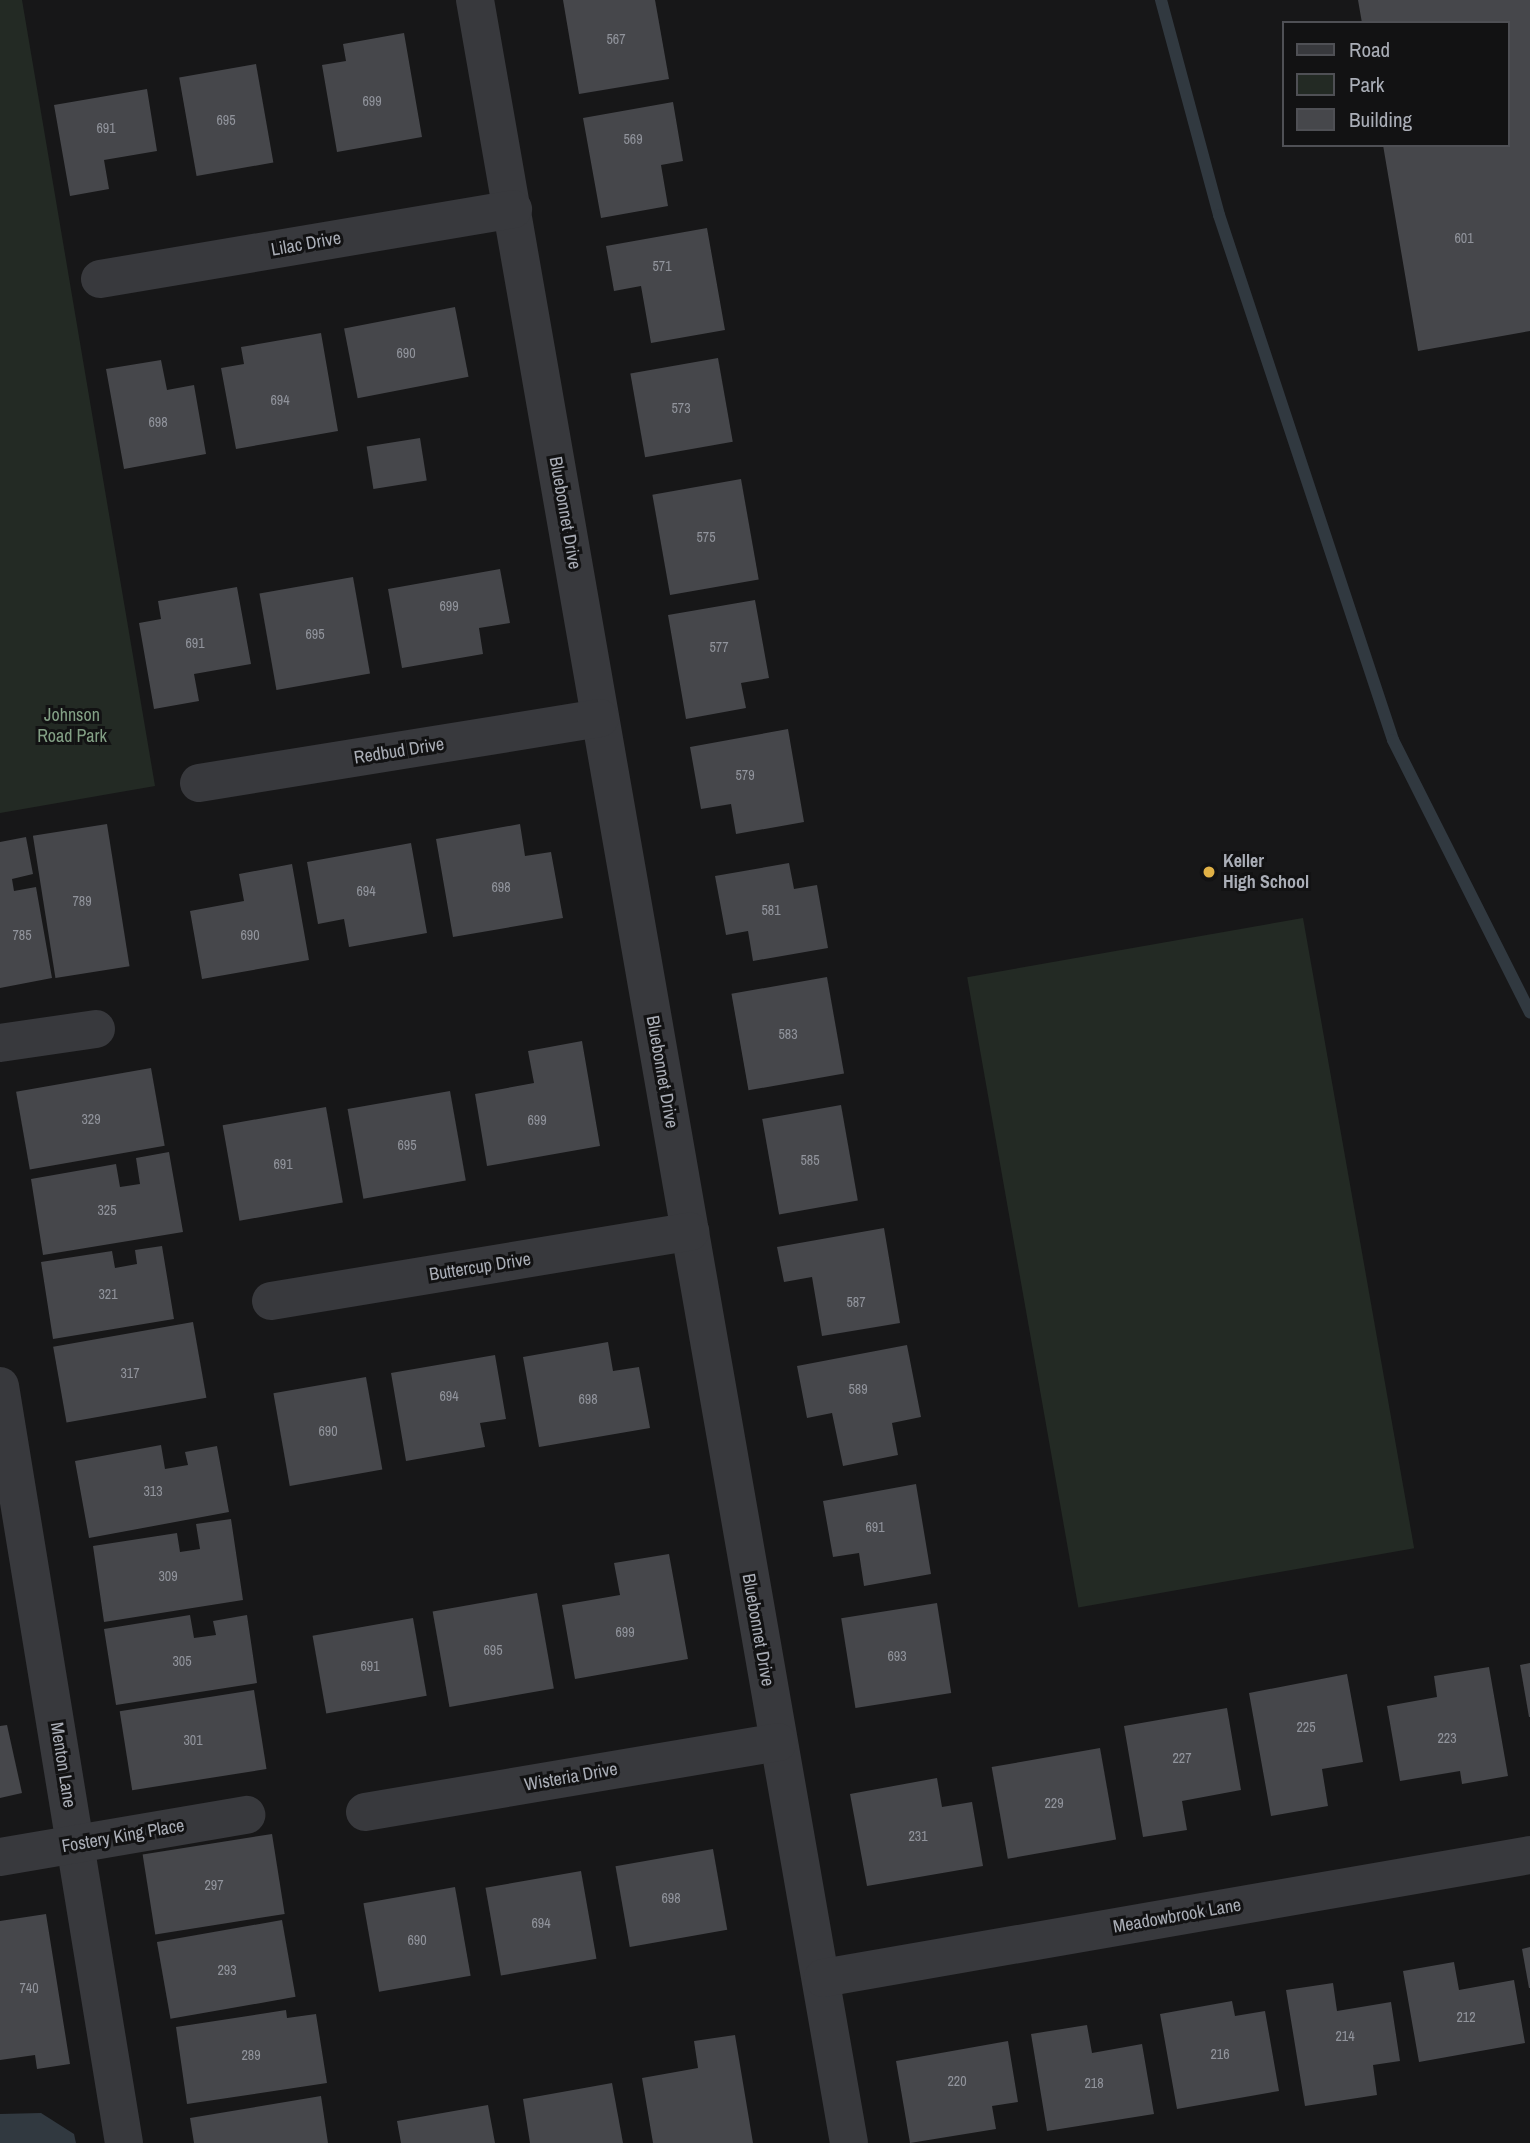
<!DOCTYPE html>
<style>
body{margin:0}
#map{position:relative;width:1530px;height:2143px;overflow:hidden;background:#171718;font-family:"Archivo Narrow",sans-serif}
div>[style]{position:absolute}
.green>*{inset:0;background:#232a24;transform-origin:0 0}
.water>*{inset:0;background:#313940}
.stream>*{height:12px;margin:-6px;padding:0 6px;transform-origin:6px;border-radius:6px;background:#313940}
.building>*{inset:0;background:#46474b;transform-origin:0 0}
.minor>*{height:38px;margin:-19px;padding:0 19px;transform-origin:19px;border-radius:19px;background:#38393d}
.dots>*{width:19px;height:19px;translate:-50% -50%;box-sizing:border-box;border:4px solid #121213;border-radius:50%}
span{translate:-50% -50%;white-space:nowrap;text-align:center;line-height:1.15;-webkit-text-stroke:6px #121213;paint-order:stroke}
.number-label{font-size:14px;color:#91949c}
.number-label span{-webkit-text-stroke-width:0}
.street-label{font-size:18px;color:#aaaeb7}
.park-label{font-size:18px;color:#83a085}
.poi-label{font-size:18px;color:#aaaeb7;font-weight:700}
.left{translate:0 -50%;text-align:left}
.legend{position:absolute;left:1282px;top:21px;width:228px;height:126px;box-sizing:border-box;background:#121213;border:2px solid #4f5055;margin:0;padding:9px 12px;list-style:none;font-size:21px;color:#aaaeb7}
.legend li{display:flex;align-items:center;gap:14px;height:35px}
.legend b{width:35px;border:2px solid #4f5055}
</style>
<div id="map">
<div class="green">
<div style="clip-path:polygon(0 0,22px 0,155px 786px,0 813px)"></div>
<div style="left:1303px;top:918px;width:640px;height:341px;rotate:80deg"></div>
</div>
<div class="water">
<div style="clip-path:polygon(41px 2113px,74px 2134px,76px 2143px,0 2143px,0 2114px)"></div>
</div>
<div class="stream">
<div style="left:1161px;top:0;width:223px;rotate:74.9deg"></div>
<div style="left:1219px;top:215px;width:553px;rotate:71.66deg"></div>
<div style="left:1393px;top:740px;width:305px;rotate:63.3deg"></div>
</div>
<div class="building">
<div style="clip-path:polygon(563px 0,655px 0,669px 79px,579px 94px)"></div>
<div style="clip-path:polygon(1358px 0,1530px 0,1530px 331px,1418px 351px,1383px 145px,1507px 145px,1507px 23px,1362px 23px)"></div>
<div style="clip-path:polygon(404px 33px,422px 137px,337px 152px,322px 65px,346px 61px,343px 44px)"></div>
<div style="left:256px;top:64px;width:100px;height:78px;rotate:80deg"></div>
<div style="clip-path:polygon(147px 89px,157px 151px,104px 160px,109px 189px,70px 196px,54px 105px)"></div>
<div style="clip-path:polygon(673px 102px,683px 161px,661px 165px,668px 206px,601px 218px,583px 118px)"></div>
<div style="clip-path:polygon(707px 228px,725px 330px,651px 343px,641px 286px,614px 291px,606px 246px)"></div>
<div style="left:455px;top:307px;width:71px;height:113px;rotate:79deg"></div>
<div style="clip-path:polygon(321px 333px,338px 431px,236px 449px,221px 368px,244px 364px,241px 347px)"></div>
<div style="left:718px;top:358px;width:85px;height:89px;rotate:80deg"></div>
<div style="clip-path:polygon(161px 360px,167px 390px,194px 385px,206px 454px,124px 469px,106px 369px)"></div>
<div style="left:420px;top:438px;width:43px;height:54px;rotate:81deg"></div>
<div style="left:741px;top:479px;width:102px;height:90px;rotate:80deg"></div>
<div style="clip-path:polygon(500px 569px,510px 623px,479px 628px,483px 654px,402px 668px,388px 589px)"></div>
<div style="left:353px;top:577px;width:98px;height:95px;rotate:80deg"></div>
<div style="clip-path:polygon(237px 587px,251px 664px,194px 674px,199px 701px,154px 709px,139px 623px,161px 619px,158px 601px)"></div>
<div style="clip-path:polygon(755px 600px,769px 678px,741px 683px,746px 708px,686px 719px,668px 615px)"></div>
<div style="clip-path:polygon(788px 729px,804px 822px,736px 834px,731px 804px,701px 809px,690px 747px)"></div>
<div style="left:107px;top:824px;width:144px;height:75px;rotate:81deg"></div>
<div style="clip-path:polygon(520px 824px,525px 856px,551px 852px,563px 918px,453px 937px,436px 839px)"></div>
<div style="clip-path:polygon(26px 837px,33px 874px,12px 879px,14px 891px,36px 887px,52px 978px,0 988px,0 842px)"></div>
<div style="clip-path:polygon(411px 843px,427px 933px,349px 947px,344px 919px,318px 924px,307px 862px)"></div>
<div style="clip-path:polygon(789px 863px,794px 889px,817px 885px,828px 948px,753px 961px,748px 931px,726px 935px,715px 876px)"></div>
<div style="clip-path:polygon(292px 864px,309px 960px,202px 979px,190px 911px,244px 901px,239px 874px)"></div>
<div style="left:827px;top:977px;width:98px;height:97px;rotate:80deg"></div>
<div style="clip-path:polygon(582px 1041px,600px 1146px,487px 1166px,475px 1094px,534px 1083px,528px 1051px)"></div>
<div style="left:151px;top:1068px;width:79px;height:137px;rotate:80deg"></div>
<div style="left:450px;top:1091px;width:91px;height:104px;rotate:80deg"></div>
<div style="left:841px;top:1105px;width:97px;height:80px;rotate:80deg"></div>
<div style="left:326px;top:1107px;width:97px;height:105px;rotate:80deg"></div>
<div style="clip-path:polygon(169px 1152px,183px 1232px,43px 1255px,31px 1179px,116px 1164px,120px 1187px,140px 1184px,136px 1158px)"></div>
<div style="clip-path:polygon(884px 1228px,900px 1323px,822px 1336px,812px 1277px,784px 1282px,777px 1247px)"></div>
<div style="clip-path:polygon(162px 1246px,174px 1319px,53px 1339px,41px 1262px,112px 1251px,115px 1268px,137px 1264px,135px 1250px)"></div>
<div style="left:193px;top:1322px;width:77px;height:142px;rotate:80deg"></div>
<div style="clip-path:polygon(608px 1342px,613px 1371px,639px 1367px,650px 1428px,539px 1447px,523px 1357px)"></div>
<div style="clip-path:polygon(907px 1345px,921px 1417px,892px 1423px,898px 1455px,843px 1466px,832px 1413px,807px 1418px,797px 1366px)"></div>
<div style="clip-path:polygon(495px 1355px,506px 1419px,480px 1423px,485px 1447px,406px 1461px,391px 1373px)"></div>
<div style="left:366px;top:1377px;width:94px;height:94px;rotate:80deg"></div>
<div style="clip-path:polygon(161px 1445px,165px 1469px,188px 1465px,185px 1452px,217px 1446px,229px 1512px,89px 1538px,75px 1461px)"></div>
<div style="clip-path:polygon(916px 1484px,931px 1574px,864px 1586px,859px 1553px,833px 1557px,823px 1501px)"></div>
<div style="clip-path:polygon(231px 1519px,243px 1600px,104px 1622px,93px 1546px,177px 1533px,180px 1552px,200px 1549px,196px 1524px)"></div>
<div style="clip-path:polygon(669px 1554px,688px 1659px,575px 1679px,562px 1605px,620px 1595px,614px 1563px)"></div>
<div style="left:537px;top:1593px;width:97px;height:106px;rotate:80deg"></div>
<div style="left:937px;top:1603px;width:91px;height:97px;rotate:81deg"></div>
<div style="clip-path:polygon(190px 1615px,194px 1638px,216px 1635px,213px 1621px,247px 1615px,257px 1683px,116px 1705px,104px 1629px)"></div>
<div style="left:413px;top:1618px;width:79px;height:102px;rotate:80deg"></div>
<div style="clip-path:polygon(1530px 1663px,1530px 1717px,1529px 1717px,1520px 1665px)"></div>
<div style="clip-path:polygon(1489px 1667px,1508px 1776px,1462px 1784px,1460px 1771px,1400px 1781px,1387px 1706px,1437px 1697px,1434px 1676px)"></div>
<div style="clip-path:polygon(1347px 1674px,1363px 1762px,1322px 1769px,1328px 1806px,1271px 1816px,1249px 1693px)"></div>
<div style="left:254px;top:1690px;width:80px;height:136px;rotate:81deg"></div>
<div style="clip-path:polygon(1227px 1708px,1241px 1790px,1182px 1801px,1187px 1830px,1143px 1837px,1124px 1726px)"></div>
<div style="clip-path:polygon(7px 1725px,22px 1793px,0 1798px,0 1726px)"></div>
<div style="left:1100px;top:1748px;width:93px;height:110px;rotate:80deg"></div>
<div style="clip-path:polygon(937px 1778px,942px 1807px,972px 1802px,983px 1866px,867px 1886px,850px 1794px)"></div>
<div style="left:272px;top:1834px;width:81px;height:131px;rotate:81deg"></div>
<div style="left:713px;top:1849px;width:82px;height:99px;rotate:80deg"></div>
<div style="left:581px;top:1871px;width:89px;height:97px;rotate:80deg"></div>
<div style="left:455px;top:1887px;width:90px;height:93px;rotate:80deg"></div>
<div style="clip-path:polygon(46px 1914px,70px 2064px,37px 2069px,35px 2055px,0 2060px,0 1921px)"></div>
<div style="left:282px;top:1920px;width:78px;height:127px;rotate:80deg"></div>
<div style="clip-path:polygon(1530px 1947px,1530px 1988px,1529px 1988px,1522px 1949px)"></div>
<div style="clip-path:polygon(1454px 1962px,1459px 1990px,1514px 1980px,1525px 2043px,1419px 2062px,1403px 1971px)"></div>
<div style="clip-path:polygon(1333px 1983px,1337px 2011px,1391px 2002px,1400px 2061px,1373px 2065px,1377px 2095px,1305px 2106px,1286px 1990px)"></div>
<div style="clip-path:polygon(1232px 2001px,1235px 2016px,1265px 2011px,1279px 2091px,1177px 2109px,1160px 2014px)"></div>
<div style="clip-path:polygon(286px 2010px,287px 2018px,316px 2014px,327px 2083px,187px 2104px,176px 2027px)"></div>
<div style="clip-path:polygon(1087px 2025px,1092px 2053px,1142px 2044px,1154px 2114px,1047px 2131px,1031px 2034px)"></div>
<div style="clip-path:polygon(735px 2035px,753px 2143px,653px 2143px,642px 2078px,698px 2068px,694px 2041px)"></div>
<div style="clip-path:polygon(1008px 2041px,1018px 2102px,992px 2106px,996px 2129px,910px 2143px,896px 2061px)"></div>
<div style="clip-path:polygon(612px 2083px,623px 2143px,530px 2143px,523px 2099px)"></div>
<div style="clip-path:polygon(321px 2096px,328px 2143px,194px 2143px,190px 2118px)"></div>
<div style="clip-path:polygon(488px 2105px,495px 2143px,401px 2143px,397px 2121px)"></div>
</div>
<div class="minor">
<div style="left:475px;top:0;width:2175px;rotate:80.1deg"></div>
<div style="left:100px;top:279px;width:419px;rotate:-9.6deg"></div>
<div style="left:199px;top:783px;width:406px;rotate:-9.2deg"></div>
<div style="left:0;top:1043px;width:97px;rotate:-8.3deg"></div>
<div style="left:271px;top:1301px;width:425px;rotate:-9.4deg"></div>
<div style="left:0;top:1386px;width:767px;rotate:80.7deg"></div>
<div style="left:365px;top:1812px;width:419px;rotate:-9.6deg"></div>
<div style="left:0;top:1857px;width:250px;rotate:-9.7deg"></div>
<div style="left:823px;top:1978px;width:718px;rotate:-9.87deg"></div>
</div>
<div class="dots">
<div style="left:1209px;top:872px;background:#e1b146"></div>
</div>
<div class="number-label">
<span style="left:616px;top:39px">567</span>
<span style="left:372px;top:101px">699</span>
<span style="left:226px;top:120px">695</span>
<span style="left:106px;top:128px">691</span>
<span style="left:633px;top:139px">569</span>
<span style="left:1464px;top:238px">601</span>
<span style="left:662px;top:266px">571</span>
<span style="left:406px;top:353px">690</span>
<span style="left:280px;top:400px">694</span>
<span style="left:681px;top:408px">573</span>
<span style="left:158px;top:422px">698</span>
<span style="left:706px;top:537px">575</span>
<span style="left:449px;top:606px">699</span>
<span style="left:315px;top:634px">695</span>
<span style="left:195px;top:643px">691</span>
<span style="left:719px;top:647px">577</span>
<span style="left:745px;top:775px">579</span>
<span style="left:501px;top:887px">698</span>
<span style="left:366px;top:891px">694</span>
<span style="left:82px;top:901px">789</span>
<span style="left:771px;top:910px">581</span>
<span style="left:22px;top:935px">785</span>
<span style="left:250px;top:935px">690</span>
<span style="left:788px;top:1034px">583</span>
<span style="left:91px;top:1119px">329</span>
<span style="left:537px;top:1120px">699</span>
<span style="left:407px;top:1145px">695</span>
<span style="left:810px;top:1160px">585</span>
<span style="left:283px;top:1164px">691</span>
<span style="left:107px;top:1210px">325</span>
<span style="left:108px;top:1294px">321</span>
<span style="left:856px;top:1302px">587</span>
<span style="left:130px;top:1373px">317</span>
<span style="left:858px;top:1389px">589</span>
<span style="left:449px;top:1396px">694</span>
<span style="left:588px;top:1399px">698</span>
<span style="left:328px;top:1431px">690</span>
<span style="left:153px;top:1491px">313</span>
<span style="left:875px;top:1527px">691</span>
<span style="left:168px;top:1576px">309</span>
<span style="left:625px;top:1632px">699</span>
<span style="left:493px;top:1650px">695</span>
<span style="left:897px;top:1656px">693</span>
<span style="left:182px;top:1661px">305</span>
<span style="left:370px;top:1666px">691</span>
<span style="left:1306px;top:1727px">225</span>
<span style="left:1447px;top:1738px">223</span>
<span style="left:193px;top:1740px">301</span>
<span style="left:1182px;top:1758px">227</span>
<span style="left:1054px;top:1803px">229</span>
<span style="left:918px;top:1836px">231</span>
<span style="left:214px;top:1885px">297</span>
<span style="left:671px;top:1898px">698</span>
<span style="left:541px;top:1923px">694</span>
<span style="left:417px;top:1940px">690</span>
<span style="left:227px;top:1970px">293</span>
<span style="left:29px;top:1988px">740</span>
<span style="left:1466px;top:2017px">212</span>
<span style="left:1345px;top:2036px">214</span>
<span style="left:1220px;top:2054px">216</span>
<span style="left:251px;top:2055px">289</span>
<span style="left:957px;top:2081px">220</span>
<span style="left:1094px;top:2083px">218</span>
</div>
<div class="street-label">
<span style="left:306px;top:244px;rotate:-10deg">Lilac Drive</span>
<span style="left:565px;top:513px;rotate:80deg">Bluebonnet Drive</span>
<span style="left:399px;top:751px;rotate:-9deg">Redbud Drive</span>
<span style="left:662px;top:1072px;rotate:80deg">Bluebonnet Drive</span>
<span style="left:480px;top:1267px;rotate:-9deg">Buttercup Drive</span>
<span style="left:758px;top:1630px;rotate:80deg">Bluebonnet Drive</span>
<span style="left:63px;top:1765px;rotate:81deg">Menton Lane</span>
<span style="left:571px;top:1777px;rotate:-10deg">Wisteria Drive</span>
<span style="left:123px;top:1836px;rotate:-10deg">Fostery King Place</span>
<span style="left:1177px;top:1916px;rotate:-10deg">Meadowbrook Lane</span>
</div>
<div class="park-label">
<span style="left:72px;top:726px">Johnson<br>Road Park</span>
</div>
<div class="poi-label">
<span class="left" style="left:1223px;top:872px">Keller<br>High School</span>
</div>
<ul class="legend">
<li><b style="height:9px;background:#38393d"></b>Road</li>
<li><b style="height:19px;background:#232a24"></b>Park</li>
<li><b style="height:19px;background:#46474b"></b>Building</li>
</ul>
</div>
